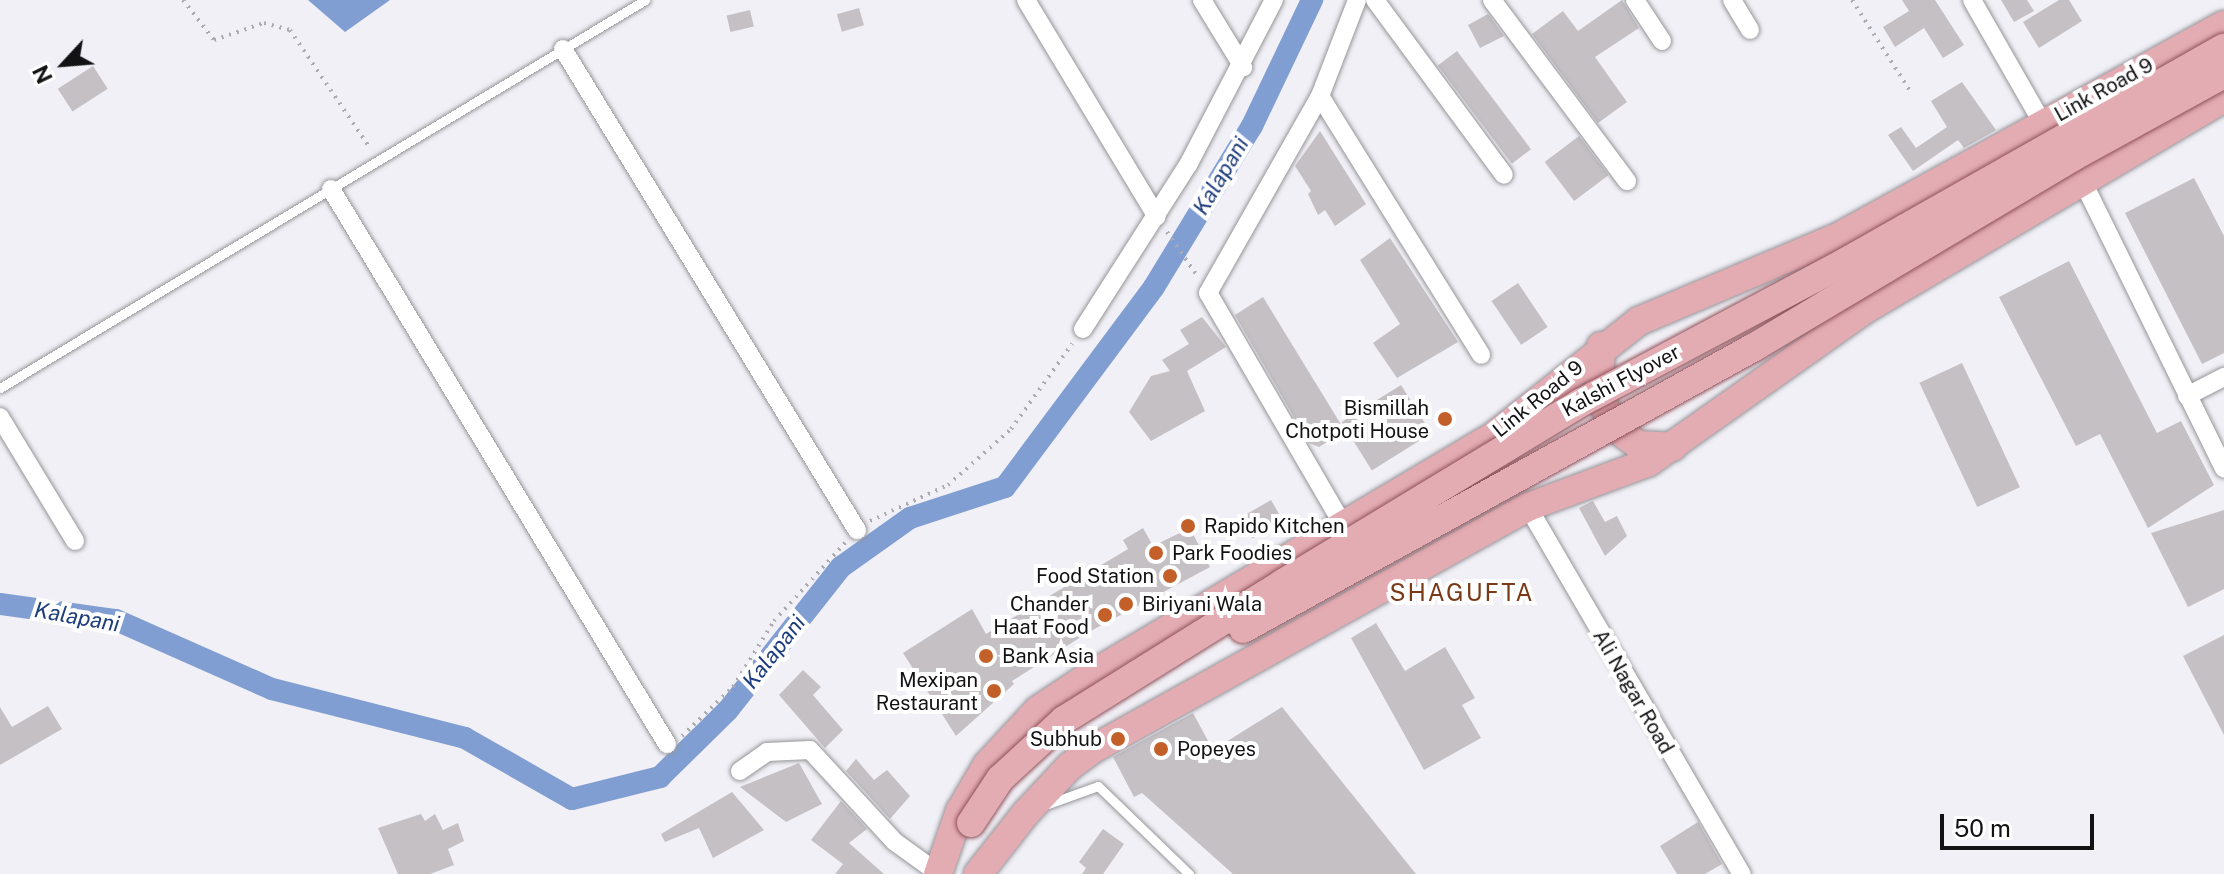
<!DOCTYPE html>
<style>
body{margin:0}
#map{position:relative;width:2224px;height:874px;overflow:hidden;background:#f1f0f6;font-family:"Public Sans",sans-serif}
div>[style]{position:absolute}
.water>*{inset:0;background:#819ed2}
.canal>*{height:22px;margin:-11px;padding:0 11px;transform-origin:11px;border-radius:11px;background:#819ed2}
.building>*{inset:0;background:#c5c0c4;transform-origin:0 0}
.path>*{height:4px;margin-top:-2px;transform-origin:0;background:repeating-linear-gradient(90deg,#acabb0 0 2px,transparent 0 8px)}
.roads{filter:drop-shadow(0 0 2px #95959a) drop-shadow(0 0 2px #95959a)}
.lane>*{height:9px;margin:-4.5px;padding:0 4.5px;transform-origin:4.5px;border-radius:4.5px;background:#fff}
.street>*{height:18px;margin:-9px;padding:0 9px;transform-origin:9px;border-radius:9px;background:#fff}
.primary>*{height:28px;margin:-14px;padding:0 14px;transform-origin:14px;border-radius:14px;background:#e3abb2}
.bridges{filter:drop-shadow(0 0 2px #8e515a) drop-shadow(0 0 2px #8e515a)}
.primary-bridge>*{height:28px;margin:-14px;padding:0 14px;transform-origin:14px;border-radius:14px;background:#e3abb2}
.dots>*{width:22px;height:22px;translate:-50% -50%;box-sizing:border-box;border:4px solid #fff;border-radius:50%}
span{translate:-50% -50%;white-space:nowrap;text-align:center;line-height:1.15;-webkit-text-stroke:8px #fff;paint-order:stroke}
.street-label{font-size:20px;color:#121214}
.poi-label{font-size:20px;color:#121214}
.right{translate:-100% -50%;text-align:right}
.left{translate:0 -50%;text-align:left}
.water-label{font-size:22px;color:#1e3d7c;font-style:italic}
.quarter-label{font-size:24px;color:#7a3a18;letter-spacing:2px}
.north{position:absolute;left:24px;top:24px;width:80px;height:80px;-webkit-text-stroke:6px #fff;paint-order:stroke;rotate:244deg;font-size:22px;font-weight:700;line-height:32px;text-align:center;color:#121214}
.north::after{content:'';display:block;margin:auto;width:28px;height:36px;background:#121214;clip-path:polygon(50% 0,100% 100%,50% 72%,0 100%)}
.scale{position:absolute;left:1940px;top:814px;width:154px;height:36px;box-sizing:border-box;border:4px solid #121214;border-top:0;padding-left:10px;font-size:24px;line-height:28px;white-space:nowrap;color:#121214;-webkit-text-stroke:6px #fff;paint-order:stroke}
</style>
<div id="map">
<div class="water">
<div style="clip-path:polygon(308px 0,390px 0,345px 32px)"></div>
</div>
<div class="canal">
<div style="left:0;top:604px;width:117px;rotate:7.9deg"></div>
<div style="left:116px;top:620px;width:171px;rotate:23.9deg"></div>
<div style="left:272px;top:689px;width:199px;rotate:14.2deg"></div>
<div style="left:465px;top:738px;width:123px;rotate:29.7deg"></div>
<div style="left:572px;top:799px;width:91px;rotate:-14deg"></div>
<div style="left:660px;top:777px;width:95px;rotate:-44.6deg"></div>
<div style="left:728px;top:710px;width:182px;rotate:-51.7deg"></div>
<div style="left:841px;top:567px;width:85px;rotate:-35.4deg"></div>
<div style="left:910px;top:518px;width:100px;rotate:-18.1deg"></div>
<div style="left:1005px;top:487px;width:249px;rotate:-53.3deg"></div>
<div style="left:1154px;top:287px;width:188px;rotate:-58.7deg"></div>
<div style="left:1252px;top:126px;width:140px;rotate:-64.5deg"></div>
</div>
<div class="building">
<div style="clip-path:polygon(1622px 0,1639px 28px,1595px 57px,1627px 102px,1598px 123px,1532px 34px,1563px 11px,1578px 31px)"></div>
<div style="clip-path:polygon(1902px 0,1935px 0,1964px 45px,1943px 58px,1924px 28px,1895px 47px,1883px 27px,1909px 11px)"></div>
<div style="clip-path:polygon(2001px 0,2027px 0,2034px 11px,2014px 22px)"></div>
<div style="clip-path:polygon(2059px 0,2069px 0,2082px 21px,2039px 48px,2023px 22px)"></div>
<div style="left:859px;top:8px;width:18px;height:23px;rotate:74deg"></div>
<div style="left:750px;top:10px;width:17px;height:24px;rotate:77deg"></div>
<div style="clip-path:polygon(1488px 14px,1504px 36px,1480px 48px,1468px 25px)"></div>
<div style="left:1457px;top:51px;width:123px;height:24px;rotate:53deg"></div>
<div style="left:93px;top:66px;width:27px;height:42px;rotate:57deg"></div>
<div style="clip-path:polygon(1962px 82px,1996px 130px,1964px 148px,1958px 140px,1913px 171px,1888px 135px,1901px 127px,1916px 148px,1947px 127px,1931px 101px)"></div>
<div style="clip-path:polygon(1320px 131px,1366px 204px,1335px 226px,1325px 210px,1318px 215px,1308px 194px,1311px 191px,1295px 166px)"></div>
<div style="left:1579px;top:136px;width:49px;height:43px;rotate:53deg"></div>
<div style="clip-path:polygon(2194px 178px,2224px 236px,2224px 353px,2202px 364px,2125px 213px)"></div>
<div style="clip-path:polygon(1390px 238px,1458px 342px,1397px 378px,1373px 343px,1400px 324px,1360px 260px)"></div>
<div style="clip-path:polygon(2069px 261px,2157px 433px,2181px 421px,2214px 485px,2148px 528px,2100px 434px,2076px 446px,1999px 297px)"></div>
<div style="left:1518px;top:283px;width:53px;height:32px;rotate:56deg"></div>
<div style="clip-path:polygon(1263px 297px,1345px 431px,1319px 447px,1309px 443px,1235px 315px)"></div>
<div style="clip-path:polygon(1202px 317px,1226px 347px,1187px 371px,1205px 411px,1151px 441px,1129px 412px,1151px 376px,1170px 371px,1162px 360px,1189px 344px,1180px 330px)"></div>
<div style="left:1962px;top:363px;width:137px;height:47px;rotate:65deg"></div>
<div style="left:1401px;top:385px;width:57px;height:70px;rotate:58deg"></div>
<div style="left:1271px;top:500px;width:24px;height:35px;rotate:60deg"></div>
<div style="clip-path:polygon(1593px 501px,1605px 522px,1617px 516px,1627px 536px,1605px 556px,1579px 508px)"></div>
<div style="clip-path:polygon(2224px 510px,2224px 589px,2188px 607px,2151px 533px)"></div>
<div style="clip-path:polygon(1143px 528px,1153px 546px,1190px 528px,1210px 567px,1087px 633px,1012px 681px,1014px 684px,956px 736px,903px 653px,972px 609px,986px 634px,1128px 549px,1123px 540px)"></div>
<div style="clip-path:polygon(1376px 623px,1405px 671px,1445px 647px,1475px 698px,1462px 705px,1481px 738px,1424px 770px,1351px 638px)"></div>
<div style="clip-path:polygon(2224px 635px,2224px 735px,2183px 656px)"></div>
<div style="clip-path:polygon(803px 670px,821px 687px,813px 695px,843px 730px,825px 748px,779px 695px)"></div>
<div style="clip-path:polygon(48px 706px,62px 729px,0 765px,0 707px,12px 727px)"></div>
<div style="clip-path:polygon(1282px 707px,1416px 874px,1233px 874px,1142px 793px,1134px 797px,1113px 757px,1193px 713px,1213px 750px)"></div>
<div style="clip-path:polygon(856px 759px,874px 780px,887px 770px,910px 796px,890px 819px,846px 771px)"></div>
<div style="clip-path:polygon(799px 763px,822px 804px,786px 822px,740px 787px)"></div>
<div style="clip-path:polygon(732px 792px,764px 830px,713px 858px,699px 828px,665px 842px,661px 834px)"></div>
<div style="clip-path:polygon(841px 801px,867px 829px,849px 843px,884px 874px,835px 874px,843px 864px,811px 840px)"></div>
<div style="clip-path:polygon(421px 814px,425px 821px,435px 814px,443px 830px,458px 823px,464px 841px,448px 849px,454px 865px,430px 874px,398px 874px,378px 828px)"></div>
<div style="clip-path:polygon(1698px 822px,1722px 864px,1705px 874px,1677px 874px,1660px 846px)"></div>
<div style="clip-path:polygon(1103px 829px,1124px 844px,1103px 874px,1082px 874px,1086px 868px,1079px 862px)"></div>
</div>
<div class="path">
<div style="left:183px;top:0;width:51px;rotate:52.2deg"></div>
<div style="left:214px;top:40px;width:53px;rotate:-18.8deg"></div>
<div style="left:264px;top:23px;width:27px;rotate:15deg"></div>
<div style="left:290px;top:30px;width:143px;rotate:55.9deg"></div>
<div style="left:1852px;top:0;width:106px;rotate:57.4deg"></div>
<div style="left:1167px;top:232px;width:55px;rotate:55.4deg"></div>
<div style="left:870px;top:521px;width:86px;rotate:-24.8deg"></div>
<div style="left:948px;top:485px;width:84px;rotate:-41.6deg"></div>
<div style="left:1011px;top:429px;width:105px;rotate:-54.3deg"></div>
<div style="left:682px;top:736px;width:71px;rotate:-43.9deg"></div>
<div style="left:733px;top:687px;width:78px;rotate:-58.2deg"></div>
<div style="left:774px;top:621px;width:107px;rotate:-47.7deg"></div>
</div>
<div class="roads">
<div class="lane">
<div style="left:0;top:388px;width:753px;rotate:-31.03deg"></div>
<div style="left:1048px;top:804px;width:53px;rotate:-19.8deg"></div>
<div style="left:1098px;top:786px;width:127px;rotate:44deg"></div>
</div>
<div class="street">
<div style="left:1026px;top:0;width:253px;rotate:58.9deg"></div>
<div style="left:1202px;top:0;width:79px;rotate:58.5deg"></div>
<div style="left:1375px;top:0;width:217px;rotate:53.6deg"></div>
<div style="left:1492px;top:0;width:226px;rotate:53.3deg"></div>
<div style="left:1635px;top:0;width:49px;rotate:56.6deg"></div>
<div style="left:1732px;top:0;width:35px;rotate:59deg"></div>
<div style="left:1972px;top:0;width:143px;rotate:60.2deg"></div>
<div style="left:563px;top:49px;width:564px;rotate:58.57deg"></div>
<div style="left:1320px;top:96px;width:305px;rotate:58.1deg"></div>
<div style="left:2084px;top:184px;width:317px;rotate:63.8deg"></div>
<div style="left:331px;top:189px;width:649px;rotate:58.81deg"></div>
<div style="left:1083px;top:329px;width:195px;rotate:-57.4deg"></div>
<div style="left:1188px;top:165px;width:186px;rotate:-62.5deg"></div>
<div style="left:2187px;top:396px;width:42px;rotate:-27.2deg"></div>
<div style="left:0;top:417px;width:145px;rotate:58.8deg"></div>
<div style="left:1528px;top:507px;width:425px;rotate:59.8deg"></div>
<div style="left:1342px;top:523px;width:266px;rotate:-120.2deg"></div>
<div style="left:1208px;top:293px;width:227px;rotate:-60.4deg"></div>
<div style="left:1320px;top:96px;width:103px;rotate:-68.9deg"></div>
<div style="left:740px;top:771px;width:33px;rotate:-35deg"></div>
<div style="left:767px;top:752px;width:43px;rotate:-2.7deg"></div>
<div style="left:810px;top:750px;width:125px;rotate:47.3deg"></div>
<div style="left:895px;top:842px;width:53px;rotate:35.8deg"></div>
</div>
<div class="primary">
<div style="left:1601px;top:346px;width:50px;rotate:92.3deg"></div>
<div style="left:1599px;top:396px;width:36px;rotate:63deg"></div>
<div style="left:1615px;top:428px;width:29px;rotate:36deg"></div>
<div style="left:1638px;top:445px;width:35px;rotate:3deg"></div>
<div style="left:938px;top:874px;width:67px;rotate:-70.8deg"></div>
<div style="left:960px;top:811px;width:53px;rotate:-59.6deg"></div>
<div style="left:987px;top:765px;width:75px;rotate:-47.2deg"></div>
<div style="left:1038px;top:710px;width:58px;rotate:-33.7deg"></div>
<div style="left:1086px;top:678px;width:476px;rotate:-30.7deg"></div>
<div style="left:1495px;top:435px;width:184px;rotate:-38.4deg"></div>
<div style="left:1639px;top:321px;width:216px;rotate:-22.9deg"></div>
<div style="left:1838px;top:237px;width:440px;rotate:-28.8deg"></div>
<div style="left:978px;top:874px;width:78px;rotate:-51.8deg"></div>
<div style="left:1026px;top:813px;width:64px;rotate:-46.9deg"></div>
<div style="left:1070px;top:766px;width:31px;rotate:-36deg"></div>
<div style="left:1095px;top:748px;width:496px;rotate:-29.1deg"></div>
<div style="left:1528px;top:507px;width:129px;rotate:-20.4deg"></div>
<div style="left:1649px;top:462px;width:266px;rotate:-35.2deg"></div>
<div style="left:1866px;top:309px;width:416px;rotate:-30.5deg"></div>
</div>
</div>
<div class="bridges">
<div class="primary-bridge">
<div style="left:1243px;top:629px;width:586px;rotate:-28.88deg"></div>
<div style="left:1756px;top:346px;width:369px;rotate:-30.8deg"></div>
<div style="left:2073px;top:157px;width:172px;rotate:-28.8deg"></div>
<div style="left:971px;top:823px;width:53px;rotate:-56.6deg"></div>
<div style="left:1000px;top:779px;width:87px;rotate:-42.7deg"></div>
<div style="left:1064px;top:720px;width:258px;rotate:-32deg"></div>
<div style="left:1283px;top:583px;width:347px;rotate:-31.2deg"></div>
<div style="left:1580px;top:403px;width:300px;rotate:-28deg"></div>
<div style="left:1845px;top:262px;width:435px;rotate:-29.5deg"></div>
</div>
</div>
<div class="dots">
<div style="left:1445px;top:419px;background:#c35f29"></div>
<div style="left:1188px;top:526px;background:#c35f29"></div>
<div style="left:1156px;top:553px;background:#c35f29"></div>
<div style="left:1170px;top:576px;background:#c35f29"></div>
<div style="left:1126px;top:604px;background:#c35f29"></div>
<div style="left:1105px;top:615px;background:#c35f29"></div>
<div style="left:986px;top:656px;background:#c35f29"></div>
<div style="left:994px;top:691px;background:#c35f29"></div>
<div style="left:1118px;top:739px;background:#c35f29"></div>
<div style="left:1161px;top:749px;background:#c35f29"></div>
</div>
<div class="street-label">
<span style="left:2104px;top:90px;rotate:-29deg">Link Road 9</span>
<span style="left:1621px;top:381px;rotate:-28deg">Kalshi Flyover</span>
<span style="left:1538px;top:399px;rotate:-39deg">Link Road 9</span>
<span style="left:1633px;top:692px;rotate:60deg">Ali Nagar Road</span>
</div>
<div class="poi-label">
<span class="right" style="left:1429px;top:420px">Bismillah<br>Chotpoti House</span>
<span class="left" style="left:1204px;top:526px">Rapido Kitchen</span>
<span class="left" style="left:1172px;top:553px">Park Foodies</span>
<span class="right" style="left:1154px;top:576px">Food Station</span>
<span class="right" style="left:1089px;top:616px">Chander<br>Haat Food</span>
<span class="left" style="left:1142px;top:604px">Biriyani Wala</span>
<span class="left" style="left:1002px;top:656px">Bank Asia</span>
<span class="right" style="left:978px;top:692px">Mexipan<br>Restaurant</span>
<span class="right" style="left:1102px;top:739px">Subhub</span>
<span class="left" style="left:1177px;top:749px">Popeyes</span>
</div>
<div class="water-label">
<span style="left:1221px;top:176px;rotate:-59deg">Kalapani</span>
<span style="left:77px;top:617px;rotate:10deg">Kalapani</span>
<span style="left:774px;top:652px;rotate:-52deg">Kalapani</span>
</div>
<div class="quarter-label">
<span style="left:1462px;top:593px">SHAGUFTA</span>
</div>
<div class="north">N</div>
<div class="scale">50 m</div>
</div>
